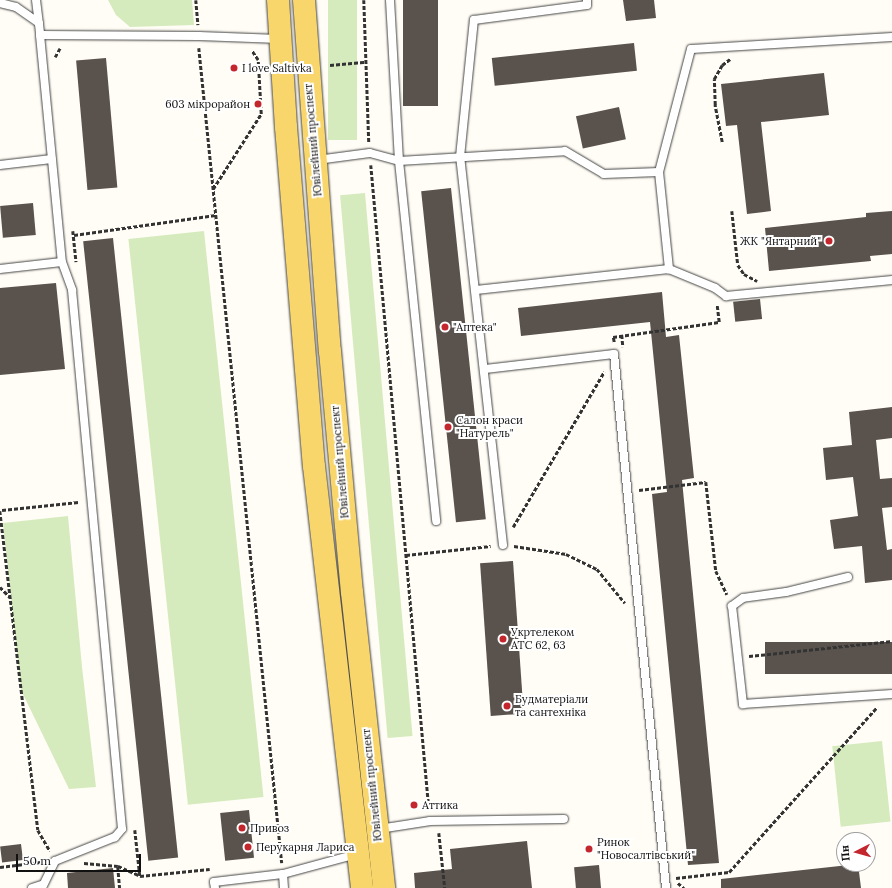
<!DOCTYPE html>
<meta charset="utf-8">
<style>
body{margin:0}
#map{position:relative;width:892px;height:888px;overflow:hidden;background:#fffdf5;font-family:Lora,serif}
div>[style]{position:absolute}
.green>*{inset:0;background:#d5ebbd;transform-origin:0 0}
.building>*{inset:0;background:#5a524d;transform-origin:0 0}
.path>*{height:2.5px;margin-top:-1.25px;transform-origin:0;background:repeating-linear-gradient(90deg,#333 0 4px,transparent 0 6px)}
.roads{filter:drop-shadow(0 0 1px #444) drop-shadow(0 0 1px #444)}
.service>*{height:8px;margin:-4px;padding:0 4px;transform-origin:4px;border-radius:4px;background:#fff}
.primary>*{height:22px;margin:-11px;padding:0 11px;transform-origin:11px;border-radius:11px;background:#f9d66b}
.dots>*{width:11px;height:11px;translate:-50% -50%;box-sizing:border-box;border:2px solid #fff;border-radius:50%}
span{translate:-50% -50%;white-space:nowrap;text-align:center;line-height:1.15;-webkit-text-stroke:4px #fff;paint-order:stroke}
.poi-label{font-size:11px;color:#111}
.left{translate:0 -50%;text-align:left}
.right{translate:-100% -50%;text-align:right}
.street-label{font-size:11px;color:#111}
.north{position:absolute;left:836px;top:832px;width:40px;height:40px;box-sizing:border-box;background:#fff;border:1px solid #a0a0a0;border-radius:50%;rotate:264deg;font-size:11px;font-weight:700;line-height:16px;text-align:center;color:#111}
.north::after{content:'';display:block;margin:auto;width:14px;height:18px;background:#c4262e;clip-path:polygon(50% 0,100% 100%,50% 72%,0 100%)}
.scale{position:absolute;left:16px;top:854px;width:125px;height:18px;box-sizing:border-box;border:2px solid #111;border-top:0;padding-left:5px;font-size:12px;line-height:14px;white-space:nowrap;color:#111;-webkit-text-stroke:3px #fff;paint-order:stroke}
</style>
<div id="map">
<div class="green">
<div style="clip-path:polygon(108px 0,192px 0,194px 25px,130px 27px,116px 15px)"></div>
<div style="left:328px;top:0;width:29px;height:140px"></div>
<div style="left:365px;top:193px;width:545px;height:25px;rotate:85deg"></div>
<div style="left:204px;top:231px;width:569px;height:76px;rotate:84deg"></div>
<div style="clip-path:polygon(68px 516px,82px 667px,96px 787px,69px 789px,21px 690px,3px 523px)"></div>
<div style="left:882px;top:741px;width:81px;height:50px;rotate:84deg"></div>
</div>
<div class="building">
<div style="left:403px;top:0;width:35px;height:106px"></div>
<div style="clip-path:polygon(623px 0,654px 0,656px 18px,626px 21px)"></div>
<div style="left:634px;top:43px;width:28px;height:143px;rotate:84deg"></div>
<div style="left:106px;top:58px;width:130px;height:30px;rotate:85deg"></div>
<div style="clip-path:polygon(824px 73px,829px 115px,761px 122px,771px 211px,747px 214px,737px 125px,726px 126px,721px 84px)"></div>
<div style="left:619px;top:107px;width:33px;height:44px;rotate:78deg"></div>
<div style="left:451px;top:188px;width:333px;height:30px;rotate:84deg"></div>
<div style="left:33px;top:203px;width:32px;height:33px;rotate:85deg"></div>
<div style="clip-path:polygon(892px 211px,892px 254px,870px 256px,871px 261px,769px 271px,765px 228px,866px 217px,866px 213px)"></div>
<div style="left:113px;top:238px;width:623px;height:30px;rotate:84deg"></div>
<div style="clip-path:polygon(56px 283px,65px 369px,0 375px,0 288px)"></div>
<div style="clip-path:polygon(662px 292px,666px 337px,679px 335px,694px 478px,682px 480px,719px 863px,688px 865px,652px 494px,667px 492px,650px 322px,521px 336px,518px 308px)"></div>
<div style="left:760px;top:299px;width:20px;height:27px;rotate:84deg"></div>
<div style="clip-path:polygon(892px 407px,892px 438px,876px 440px,880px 479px,892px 478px,892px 507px,882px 508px,887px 550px,892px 549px,892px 580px,865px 583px,862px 546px,834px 549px,830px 520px,858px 516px,853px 477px,826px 480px,823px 448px,852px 445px,849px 412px)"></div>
<div style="left:513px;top:561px;width:153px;height:33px;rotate:86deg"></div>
<div style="left:892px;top:642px;width:32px;height:127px;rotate:90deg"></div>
<div style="left:249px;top:810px;width:48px;height:29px;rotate:84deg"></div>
<div style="clip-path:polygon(527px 841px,532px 888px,415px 888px,414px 873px,452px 869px,450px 849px)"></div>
<div style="left:21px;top:844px;width:16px;height:21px;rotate:83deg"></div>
<div style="clip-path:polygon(858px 864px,861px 888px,721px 888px,721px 879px)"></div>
<div style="left:599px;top:865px;width:23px;height:25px;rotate:85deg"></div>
<div style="clip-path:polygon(113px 868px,115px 888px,68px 888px,67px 873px)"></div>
</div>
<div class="path">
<div style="left:196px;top:0;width:25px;rotate:85deg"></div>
<div style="left:364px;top:0;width:142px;rotate:88deg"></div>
<div style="left:199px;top:48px;width:819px;rotate:84.19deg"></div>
<div style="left:55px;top:57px;width:10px;rotate:-61deg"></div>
<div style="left:330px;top:65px;width:36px;rotate:-5deg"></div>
<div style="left:722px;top:142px;width:38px;rotate:-101deg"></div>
<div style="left:715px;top:105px;width:26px;rotate:-92deg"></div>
<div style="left:714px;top:79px;width:16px;rotate:-60deg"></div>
<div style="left:722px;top:65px;width:10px;rotate:-37deg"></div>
<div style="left:371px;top:165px;width:647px;rotate:84.85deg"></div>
<div style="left:213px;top:189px;width:89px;rotate:-57.4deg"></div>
<div style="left:261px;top:114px;width:54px;rotate:-93.2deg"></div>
<div style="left:258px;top:60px;width:11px;rotate:-124deg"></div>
<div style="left:732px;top:211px;width:54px;rotate:83.7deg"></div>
<div style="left:738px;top:265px;width:11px;rotate:56deg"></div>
<div style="left:744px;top:274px;width:15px;rotate:28deg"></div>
<div style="left:73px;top:231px;width:31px;rotate:84deg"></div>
<div style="left:74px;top:235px;width:143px;rotate:-8deg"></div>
<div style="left:622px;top:335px;width:12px;rotate:85deg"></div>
<div style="left:614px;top:342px;width:5px;rotate:-101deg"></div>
<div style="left:613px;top:337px;width:107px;rotate:-8.1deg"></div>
<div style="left:719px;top:322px;width:17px;rotate:-97deg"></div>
<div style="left:639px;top:490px;width:67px;rotate:-6.8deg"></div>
<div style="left:706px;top:482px;width:90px;rotate:83.6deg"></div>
<div style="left:716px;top:571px;width:26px;rotate:65deg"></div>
<div style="left:2px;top:510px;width:77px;rotate:-5.9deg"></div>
<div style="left:0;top:511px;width:321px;rotate:83.2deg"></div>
<div style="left:38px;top:830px;width:24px;rotate:60deg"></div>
<div style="left:513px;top:527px;width:180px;rotate:-59.6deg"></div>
<div style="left:514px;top:546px;width:53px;rotate:8.7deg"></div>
<div style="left:566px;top:554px;width:34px;rotate:26deg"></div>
<div style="left:597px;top:569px;width:44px;rotate:50.5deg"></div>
<div style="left:406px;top:555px;width:85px;rotate:-6deg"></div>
<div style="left:0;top:587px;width:14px;rotate:45deg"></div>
<div style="left:749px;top:656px;width:144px;rotate:-6deg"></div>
<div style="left:135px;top:830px;width:46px;rotate:83.8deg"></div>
<div style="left:140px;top:876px;width:70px;rotate:-5.7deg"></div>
<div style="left:439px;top:833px;width:55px;rotate:83.8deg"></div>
<div style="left:84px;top:863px;width:34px;rotate:5deg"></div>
<div style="left:118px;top:866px;width:24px;rotate:24deg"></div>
<div style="left:0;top:867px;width:41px;rotate:-7deg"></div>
<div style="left:118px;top:867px;width:21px;rotate:85deg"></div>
<div style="left:676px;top:878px;width:53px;rotate:-6.5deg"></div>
<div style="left:729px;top:872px;width:222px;rotate:-48.1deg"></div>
<div style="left:678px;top:883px;width:8px;rotate:40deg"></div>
</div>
<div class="roads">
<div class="service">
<div style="left:36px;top:0;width:35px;rotate:83deg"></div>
<div style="left:40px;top:35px;width:159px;rotate:0.4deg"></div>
<div style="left:199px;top:36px;width:80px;rotate:2.1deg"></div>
<div style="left:390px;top:0;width:161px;rotate:86.8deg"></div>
<div style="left:399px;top:161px;width:362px;rotate:84.1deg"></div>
<div style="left:0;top:3px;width:16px;rotate:14deg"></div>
<div style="left:16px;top:7px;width:28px;rotate:35deg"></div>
<div style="left:40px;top:35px;width:228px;rotate:84.5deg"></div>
<div style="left:62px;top:262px;width:30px;rotate:70deg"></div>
<div style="left:72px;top:290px;width:541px;rotate:84.7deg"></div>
<div style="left:122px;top:829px;width:11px;rotate:131deg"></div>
<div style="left:115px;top:837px;width:65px;rotate:158.2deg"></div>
<div style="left:55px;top:861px;width:30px;rotate:116deg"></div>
<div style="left:892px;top:37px;width:201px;rotate:176.6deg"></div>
<div style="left:691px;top:49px;width:127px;rotate:104.6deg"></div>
<div style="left:659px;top:172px;width:98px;rotate:84.1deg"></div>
<div style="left:669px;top:269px;width:50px;rotate:22.4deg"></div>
<div style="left:715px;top:288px;width:14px;rotate:36deg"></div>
<div style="left:726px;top:296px;width:167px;rotate:-5.5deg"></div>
<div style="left:317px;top:160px;width:53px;rotate:-7.5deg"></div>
<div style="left:370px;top:153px;width:30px;rotate:15deg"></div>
<div style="left:399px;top:161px;width:166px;rotate:-3.4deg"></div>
<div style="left:565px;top:151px;width:45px;rotate:30.5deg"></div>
<div style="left:604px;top:174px;width:55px;rotate:-2.1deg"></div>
<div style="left:0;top:165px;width:52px;rotate:-6.6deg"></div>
<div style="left:0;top:269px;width:62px;rotate:-6.4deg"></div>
<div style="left:476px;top:290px;width:194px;rotate:-6.2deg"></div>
<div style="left:485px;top:369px;width:130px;rotate:-6.6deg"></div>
<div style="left:614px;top:354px;width:537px;rotate:84.44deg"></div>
<div style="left:503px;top:545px;width:390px;rotate:-96.3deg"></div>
<div style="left:460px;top:157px;width:138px;rotate:-84.2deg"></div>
<div style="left:474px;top:20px;width:114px;rotate:-7.6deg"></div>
<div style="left:587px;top:5px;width:5px;rotate:-90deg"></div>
<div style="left:848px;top:577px;width:64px;rotate:166.4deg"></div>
<div style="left:786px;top:592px;width:43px;rotate:172.1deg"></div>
<div style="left:743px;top:598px;width:14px;rotate:144deg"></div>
<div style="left:732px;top:606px;width:99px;rotate:83.6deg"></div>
<div style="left:743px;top:704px;width:149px;rotate:-3.8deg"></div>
<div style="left:379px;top:829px;width:52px;rotate:-8.9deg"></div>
<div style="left:430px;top:821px;width:134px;rotate:-0.9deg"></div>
<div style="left:283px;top:874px;width:14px;rotate:86deg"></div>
<div style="left:32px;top:888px;width:9px;rotate:-18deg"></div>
<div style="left:215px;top:888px;width:6px;rotate:-99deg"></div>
<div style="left:214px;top:882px;width:69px;rotate:-6.6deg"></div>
<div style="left:283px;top:874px;width:77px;rotate:-15.1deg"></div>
</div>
<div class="primary">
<div style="left:278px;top:0;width:127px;rotate:86.4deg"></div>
<div style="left:286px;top:127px;width:340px;rotate:85.3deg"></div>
<div style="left:314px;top:466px;width:425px;rotate:83.5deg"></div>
<div style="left:304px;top:0;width:352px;rotate:85.8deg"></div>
<div style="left:330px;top:351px;width:242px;rotate:84.8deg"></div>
<div style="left:352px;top:592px;width:298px;rotate:83.8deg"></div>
</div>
</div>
<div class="dots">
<div style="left:234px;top:68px;background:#c4262e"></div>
<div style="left:258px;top:104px;background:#c4262e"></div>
<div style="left:829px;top:241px;background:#c4262e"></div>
<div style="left:445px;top:327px;background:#c4262e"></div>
<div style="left:448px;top:427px;background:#c4262e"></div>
<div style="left:503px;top:639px;background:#c4262e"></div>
<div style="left:507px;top:706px;background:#c4262e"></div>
<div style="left:414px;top:805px;background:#c4262e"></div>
<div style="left:242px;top:828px;background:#c4262e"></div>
<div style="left:248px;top:847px;background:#c4262e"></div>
<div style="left:589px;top:849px;background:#c4262e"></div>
</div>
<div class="poi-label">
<span class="left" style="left:242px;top:68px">I love Saltivka</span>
<span class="right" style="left:250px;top:104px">603 мікрорайон</span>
<span class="right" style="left:821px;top:241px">ЖК "Янтарний"</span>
<span class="left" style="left:453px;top:327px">"Аптека"</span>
<span class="left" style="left:456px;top:427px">Салон краси<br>"Натурель"</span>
<span class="left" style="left:511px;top:639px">Укртелеком<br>АТС 62, 63</span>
<span class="left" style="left:515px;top:706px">Будматеріали<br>та сантехніка</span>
<span class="left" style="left:422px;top:805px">Аттика</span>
<span class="left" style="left:250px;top:828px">Привоз</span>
<span class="left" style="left:597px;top:849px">Ринок<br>"Новосалтівський"</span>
<span class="left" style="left:256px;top:847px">Перукарня Лариса</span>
</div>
<div class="street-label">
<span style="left:313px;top:140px;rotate:-95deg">Ювілейний проспект</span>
<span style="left:340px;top:462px;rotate:-95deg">Ювілейний проспект</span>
<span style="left:372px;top:785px;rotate:-96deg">Ювілейний проспект</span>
</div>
<div class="north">Пн</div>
<div class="scale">50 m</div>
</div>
